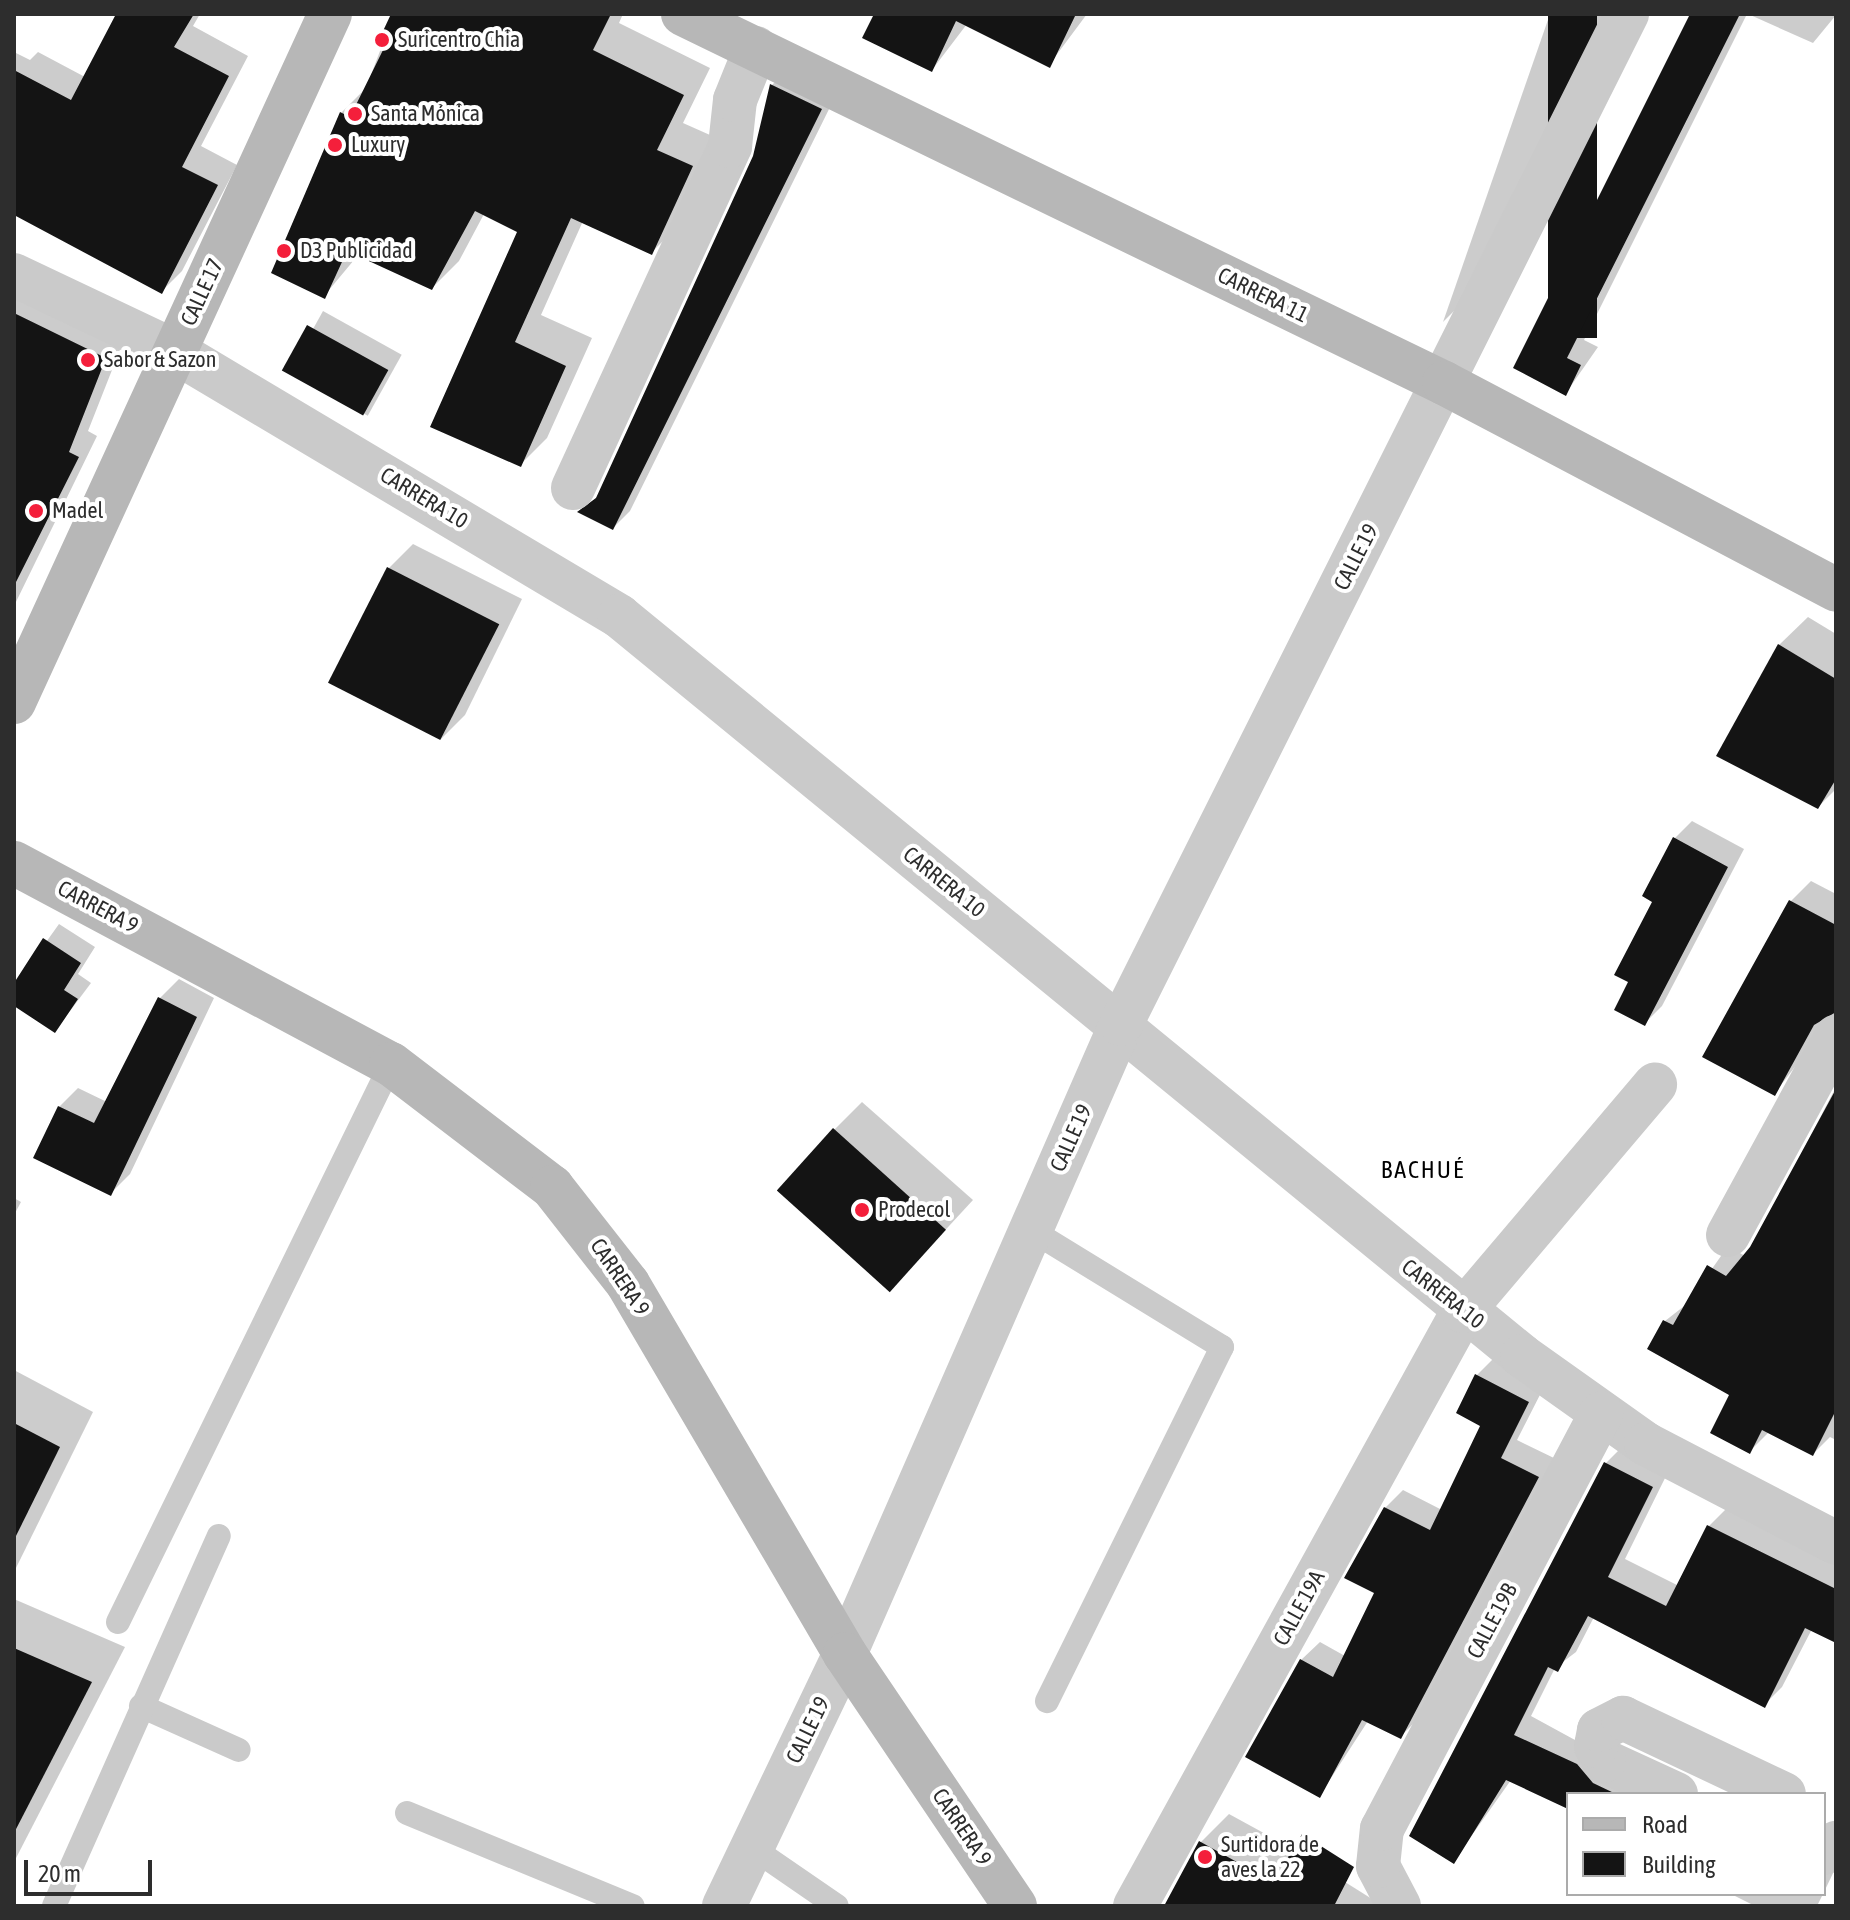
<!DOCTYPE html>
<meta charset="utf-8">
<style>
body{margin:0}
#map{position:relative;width:1850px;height:1920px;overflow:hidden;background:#fff;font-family:"Asap Condensed",sans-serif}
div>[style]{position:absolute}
.shadow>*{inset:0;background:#0003;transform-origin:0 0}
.building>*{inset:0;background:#141414;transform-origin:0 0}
.lane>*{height:24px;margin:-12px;padding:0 12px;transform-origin:12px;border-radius:12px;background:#cacaca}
.street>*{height:44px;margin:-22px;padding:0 22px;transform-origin:22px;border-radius:22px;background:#cacaca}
.secondary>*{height:44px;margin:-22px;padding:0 22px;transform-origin:22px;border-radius:22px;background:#b7b7b7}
.dots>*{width:22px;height:22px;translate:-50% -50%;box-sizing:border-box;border:4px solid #fff;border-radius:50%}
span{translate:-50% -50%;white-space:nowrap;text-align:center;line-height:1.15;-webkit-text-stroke:8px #fff;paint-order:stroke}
.poi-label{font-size:22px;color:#2d2d2d}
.left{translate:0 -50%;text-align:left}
.street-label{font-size:22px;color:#2d2d2d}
.neighbourhood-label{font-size:24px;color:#000;letter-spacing:2px}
.frame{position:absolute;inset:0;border:16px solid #2d2d2d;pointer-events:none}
.legend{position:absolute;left:1566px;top:1792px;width:260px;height:104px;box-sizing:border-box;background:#fff;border:2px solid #ababab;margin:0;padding:10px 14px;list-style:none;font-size:24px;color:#2d2d2d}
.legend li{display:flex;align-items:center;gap:16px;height:40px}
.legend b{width:40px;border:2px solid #ababab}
.scale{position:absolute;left:24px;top:1860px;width:128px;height:36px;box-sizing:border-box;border:4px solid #2d2d2d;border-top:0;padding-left:10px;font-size:24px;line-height:28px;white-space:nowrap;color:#2d2d2d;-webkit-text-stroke:6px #fff;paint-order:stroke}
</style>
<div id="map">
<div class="shadow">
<div style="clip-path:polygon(120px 14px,200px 14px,193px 26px,248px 56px,201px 146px,237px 165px,182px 271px,162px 291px,14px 211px,14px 52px,30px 60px,38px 52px,85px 77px)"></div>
<div style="clip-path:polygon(394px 14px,623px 14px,619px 23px,710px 68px,683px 123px,719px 139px,679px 225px,652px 252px,583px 221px,541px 315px,592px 338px,547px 438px,520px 465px,433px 426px,519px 231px,484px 214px,459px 261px,432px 288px,359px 254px,324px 296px,341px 113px,366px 88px)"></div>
<div style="clip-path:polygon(876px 14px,1087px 14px,1049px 65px,967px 24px,932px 70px)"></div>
<div style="clip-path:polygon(1550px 14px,1605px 14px,1461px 304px,1443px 322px)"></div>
<div style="clip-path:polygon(1692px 14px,1747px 14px,1584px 340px,1598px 347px,1566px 393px,1515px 367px)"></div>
<div style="clip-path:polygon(1748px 14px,1836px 14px,1836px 15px,1813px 43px)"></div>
<div style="clip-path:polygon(789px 68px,838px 91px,630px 511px,613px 528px,581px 512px,601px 493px,755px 157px,772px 85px)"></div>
<div style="clip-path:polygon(14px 277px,125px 337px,88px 431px,97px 436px,14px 606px)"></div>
<div style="left:323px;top:311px;width:90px;height:70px;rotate:29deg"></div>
<div style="clip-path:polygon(413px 544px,522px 599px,465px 715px,441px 739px,389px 568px)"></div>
<div style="clip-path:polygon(1808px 617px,1836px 634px,1836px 789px,1818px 807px,1779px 645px)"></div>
<div style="clip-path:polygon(1692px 821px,1744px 849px,1662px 1006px,1644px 1024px,1631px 981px,1675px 838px)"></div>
<div style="clip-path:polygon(1811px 881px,1836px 894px,1836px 1013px,1775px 1093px,1791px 901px)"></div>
<div style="clip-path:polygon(59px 924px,95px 947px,78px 974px,91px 983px,55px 1031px,14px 1003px,14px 987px)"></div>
<div style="clip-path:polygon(179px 979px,214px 998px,130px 1174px,111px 1193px,59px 1107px,78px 1088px,107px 1102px,160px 998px)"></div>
<div style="clip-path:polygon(1836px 1087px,1836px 1440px,1830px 1437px,1813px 1454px,1769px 1432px,1750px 1451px,1732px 1394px,1665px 1321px,1688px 1303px,1728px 1246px,1745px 1256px,1752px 1248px)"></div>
<div style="clip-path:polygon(862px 1102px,973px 1200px,891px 1289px,834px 1130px)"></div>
<div style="clip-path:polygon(14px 1198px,21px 1202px,14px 1215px)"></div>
<div style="clip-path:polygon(1495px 1357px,1546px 1383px,1517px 1440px,1556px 1459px,1419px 1718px,1401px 1736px,1368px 1721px,1320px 1795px,1301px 1660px,1320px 1642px,1345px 1656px,1376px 1593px,1385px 1508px,1403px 1490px,1442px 1510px,1482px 1425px,1477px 1375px)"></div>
<div style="clip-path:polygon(14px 1370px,93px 1412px,14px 1572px)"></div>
<div style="clip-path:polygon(1624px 1445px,1670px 1468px,1625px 1559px,1679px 1586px,1709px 1526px,1727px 1508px,1836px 1560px,1836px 1641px,1812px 1629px,1782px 1687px,1764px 1705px,1594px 1617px,1576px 1652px,1555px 1668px,1531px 1716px,1674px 1794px,1568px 1794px,1568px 1806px,1511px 1780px,1453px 1862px,1606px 1463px)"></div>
<div style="clip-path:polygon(14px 1599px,125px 1647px,14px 1862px)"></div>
<div style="clip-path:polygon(1229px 1814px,1304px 1855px,1269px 1906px,1166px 1906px,1201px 1842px)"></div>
<div style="clip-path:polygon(1824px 1847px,1836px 1867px,1824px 1892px)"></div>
<div style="clip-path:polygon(1345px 1882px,1380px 1904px,1379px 1906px,1324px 1906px)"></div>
<div style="clip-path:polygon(1731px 1894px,1823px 1894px,1817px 1906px,1755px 1906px)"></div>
</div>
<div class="building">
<div style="clip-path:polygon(116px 14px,194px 14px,174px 47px,229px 76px,182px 167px,218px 185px,162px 294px,14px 215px,14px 70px,71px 100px)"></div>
<div style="clip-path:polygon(391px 14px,611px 14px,593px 50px,684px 95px,657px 150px,693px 166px,652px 255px,571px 218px,515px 342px,566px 366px,521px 467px,430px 427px,517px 232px,475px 211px,432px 290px,347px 251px,325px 299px,271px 273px,340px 112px,350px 117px,383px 50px,376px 46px)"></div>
<div style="clip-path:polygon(874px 14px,1076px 14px,1050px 68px,956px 21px,932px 72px,862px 38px)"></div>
<div style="left:1548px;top:14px;width:49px;height:324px"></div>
<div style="clip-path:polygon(1690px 14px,1740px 14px,1567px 358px,1581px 365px,1566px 396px,1513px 368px)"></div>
<div style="clip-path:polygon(770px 84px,822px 109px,613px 530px,577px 512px,596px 498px,753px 156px)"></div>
<div style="clip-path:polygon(14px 313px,106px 358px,69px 452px,79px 457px,14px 586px)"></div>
<div style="left:307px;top:325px;width:93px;height:52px;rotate:29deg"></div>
<div style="left:387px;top:567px;width:126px;height:130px;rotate:27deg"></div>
<div style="clip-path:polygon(1778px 644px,1836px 679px,1836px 779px,1818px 809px,1716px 756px)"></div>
<div style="clip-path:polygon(1673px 837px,1728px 867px,1645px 1026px,1614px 1010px,1628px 982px,1614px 975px,1652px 902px,1642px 896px)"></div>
<div style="clip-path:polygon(1789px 900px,1836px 925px,1836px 1012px,1814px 1025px,1775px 1096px,1702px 1057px)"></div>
<div style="clip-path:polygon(43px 938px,81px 963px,64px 990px,78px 999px,55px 1033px,14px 1006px,14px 983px)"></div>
<div style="clip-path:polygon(158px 997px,197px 1017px,111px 1196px,33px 1158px,58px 1106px,94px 1123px)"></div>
<div style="clip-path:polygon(1836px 1089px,1836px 1410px,1813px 1456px,1762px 1430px,1750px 1454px,1710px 1433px,1729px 1395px,1647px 1349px,1663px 1320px,1673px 1325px,1707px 1265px,1726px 1276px,1750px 1247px)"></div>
<div style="left:833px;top:1128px;width:152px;height:84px;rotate:42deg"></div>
<div style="clip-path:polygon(1475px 1374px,1529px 1402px,1501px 1458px,1539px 1477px,1401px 1739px,1362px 1720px,1320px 1798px,1245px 1757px,1300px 1659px,1333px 1677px,1374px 1593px,1344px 1578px,1384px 1507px,1430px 1530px,1480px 1426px,1456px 1413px)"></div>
<div style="clip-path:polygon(14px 1423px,60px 1447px,14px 1540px)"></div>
<div style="clip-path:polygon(1604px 1462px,1653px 1487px,1608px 1577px,1666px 1606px,1707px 1525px,1836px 1589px,1836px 1643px,1805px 1628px,1765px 1708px,1588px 1616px,1558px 1672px,1548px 1667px,1514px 1735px,1577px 1764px,1593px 1783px,1616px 1794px,1568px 1794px,1568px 1809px,1506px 1780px,1454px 1864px,1409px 1836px)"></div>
<div style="clip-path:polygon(14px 1648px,92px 1682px,14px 1833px)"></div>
<div style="clip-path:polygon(1302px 1834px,1354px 1867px,1334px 1906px,1164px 1906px,1199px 1841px,1273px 1882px)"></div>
</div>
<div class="lane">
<div style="left:1031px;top:1230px;width:224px;rotate:31.5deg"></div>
<div style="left:1222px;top:1347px;width:395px;rotate:116.3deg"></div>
<div style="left:118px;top:1622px;width:621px;rotate:-63.93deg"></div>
<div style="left:141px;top:1706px;width:107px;rotate:24.2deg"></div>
<div style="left:407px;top:1813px;width:244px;rotate:22.4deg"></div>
<div style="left:751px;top:1847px;width:104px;rotate:34.5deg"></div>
<div style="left:54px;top:1906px;width:405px;rotate:-66deg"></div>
</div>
<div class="street">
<div style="left:14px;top:275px;width:177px;rotate:25.4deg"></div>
<div style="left:174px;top:351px;width:518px;rotate:30.77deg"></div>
<div style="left:619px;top:616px;width:1167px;rotate:39.33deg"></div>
<div style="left:1522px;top:1356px;width:152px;rotate:35.4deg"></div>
<div style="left:1646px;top:1444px;width:214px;rotate:27.5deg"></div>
<div style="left:573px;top:488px;width:376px;rotate:-65.3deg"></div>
<div style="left:730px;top:146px;width:46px;rotate:-83.8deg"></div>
<div style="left:735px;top:100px;width:56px;rotate:-68deg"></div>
<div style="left:1728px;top:1235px;width:226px;rotate:-61.4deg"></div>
<div style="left:1676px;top:1794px;width:79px;rotate:-155.4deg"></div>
<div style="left:1604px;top:1761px;width:17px;rotate:-118deg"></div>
<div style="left:1596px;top:1746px;width:16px;rotate:-79deg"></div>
<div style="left:1599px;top:1730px;width:27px;rotate:-27deg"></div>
<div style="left:1623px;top:1718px;width:178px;rotate:25.3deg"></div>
<div style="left:1824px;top:1853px;width:16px;rotate:-40deg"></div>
<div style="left:724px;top:1906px;width:280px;rotate:-64.4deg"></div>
<div style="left:845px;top:1654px;width:688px;rotate:-66.34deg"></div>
<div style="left:1121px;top:1024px;width:1130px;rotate:-63.39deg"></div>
<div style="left:1135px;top:1906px;width:679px;rotate:-61.13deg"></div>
<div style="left:1463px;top:1311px;width:297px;rotate:-49.7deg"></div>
<div style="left:1399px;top:1906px;width:45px;rotate:-117.7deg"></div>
<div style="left:1378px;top:1866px;width:37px;rotate:-84deg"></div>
<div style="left:1382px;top:1829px;width:470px;rotate:-62.2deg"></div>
</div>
<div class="secondary">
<div style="left:683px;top:14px;width:846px;rotate:25.87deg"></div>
<div style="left:1444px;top:383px;width:443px;rotate:27.8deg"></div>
<div style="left:14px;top:702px;width:757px;rotate:-65.33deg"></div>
<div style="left:14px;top:863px;width:427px;rotate:28.1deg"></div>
<div style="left:391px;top:1064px;width:203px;rotate:37.4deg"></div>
<div style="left:552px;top:1187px;width:123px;rotate:51.9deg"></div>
<div style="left:628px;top:1284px;width:429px;rotate:59.6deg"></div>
<div style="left:845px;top:1654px;width:304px;rotate:56deg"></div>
</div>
<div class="dots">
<div style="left:382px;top:40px;background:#f41f3b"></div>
<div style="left:355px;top:114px;background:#f41f3b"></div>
<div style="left:335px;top:145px;background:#f41f3b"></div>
<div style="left:284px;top:251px;background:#f41f3b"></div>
<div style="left:88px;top:360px;background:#f41f3b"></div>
<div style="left:36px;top:511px;background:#f41f3b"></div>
<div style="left:862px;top:1210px;background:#f41f3b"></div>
<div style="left:1205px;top:1857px;background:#f41f3b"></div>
</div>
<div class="poi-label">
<span class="left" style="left:398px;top:40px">Suricentro Chia</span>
<span class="left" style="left:371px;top:114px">Santa Mónica</span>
<span class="left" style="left:351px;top:145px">Luxury</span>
<span class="left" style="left:300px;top:251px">D3 Publicidad</span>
<span class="left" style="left:104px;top:360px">Sabor &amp; Sazon</span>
<span class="left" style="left:52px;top:511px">Madel</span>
<span class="left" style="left:878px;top:1210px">Prodecol</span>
<span class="left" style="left:1221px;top:1857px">Surtidora de<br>aves la 22</span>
</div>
<div class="street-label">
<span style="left:202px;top:292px;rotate:-65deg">CALLE 17</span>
<span style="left:1263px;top:295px;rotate:26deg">CARRERA 11</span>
<span style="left:424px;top:498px;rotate:31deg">CARRERA 10</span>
<span style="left:1356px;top:557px;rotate:-63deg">CALLE 19</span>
<span style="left:944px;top:882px;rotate:39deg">CARRERA 10</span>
<span style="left:98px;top:907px;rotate:28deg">CARRERA 9</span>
<span style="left:1071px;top:1138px;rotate:-66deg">CALLE 19</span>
<span style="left:620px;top:1277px;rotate:56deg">CARRERA 9</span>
<span style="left:1443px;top:1294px;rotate:38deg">CARRERA 10</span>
<span style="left:1299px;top:1608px;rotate:-61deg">CALLE 19A</span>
<span style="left:1492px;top:1621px;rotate:-62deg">CALLE 19B</span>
<span style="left:808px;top:1730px;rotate:-64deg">CALLE 19</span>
<span style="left:962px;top:1827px;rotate:56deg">CARRERA 9</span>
</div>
<div class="neighbourhood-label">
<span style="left:1423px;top:1170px">BACHUÉ</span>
</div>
<div class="frame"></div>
<ul class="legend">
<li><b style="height:10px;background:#b7b7b7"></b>Road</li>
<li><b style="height:22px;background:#141414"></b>Building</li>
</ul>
<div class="scale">20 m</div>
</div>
